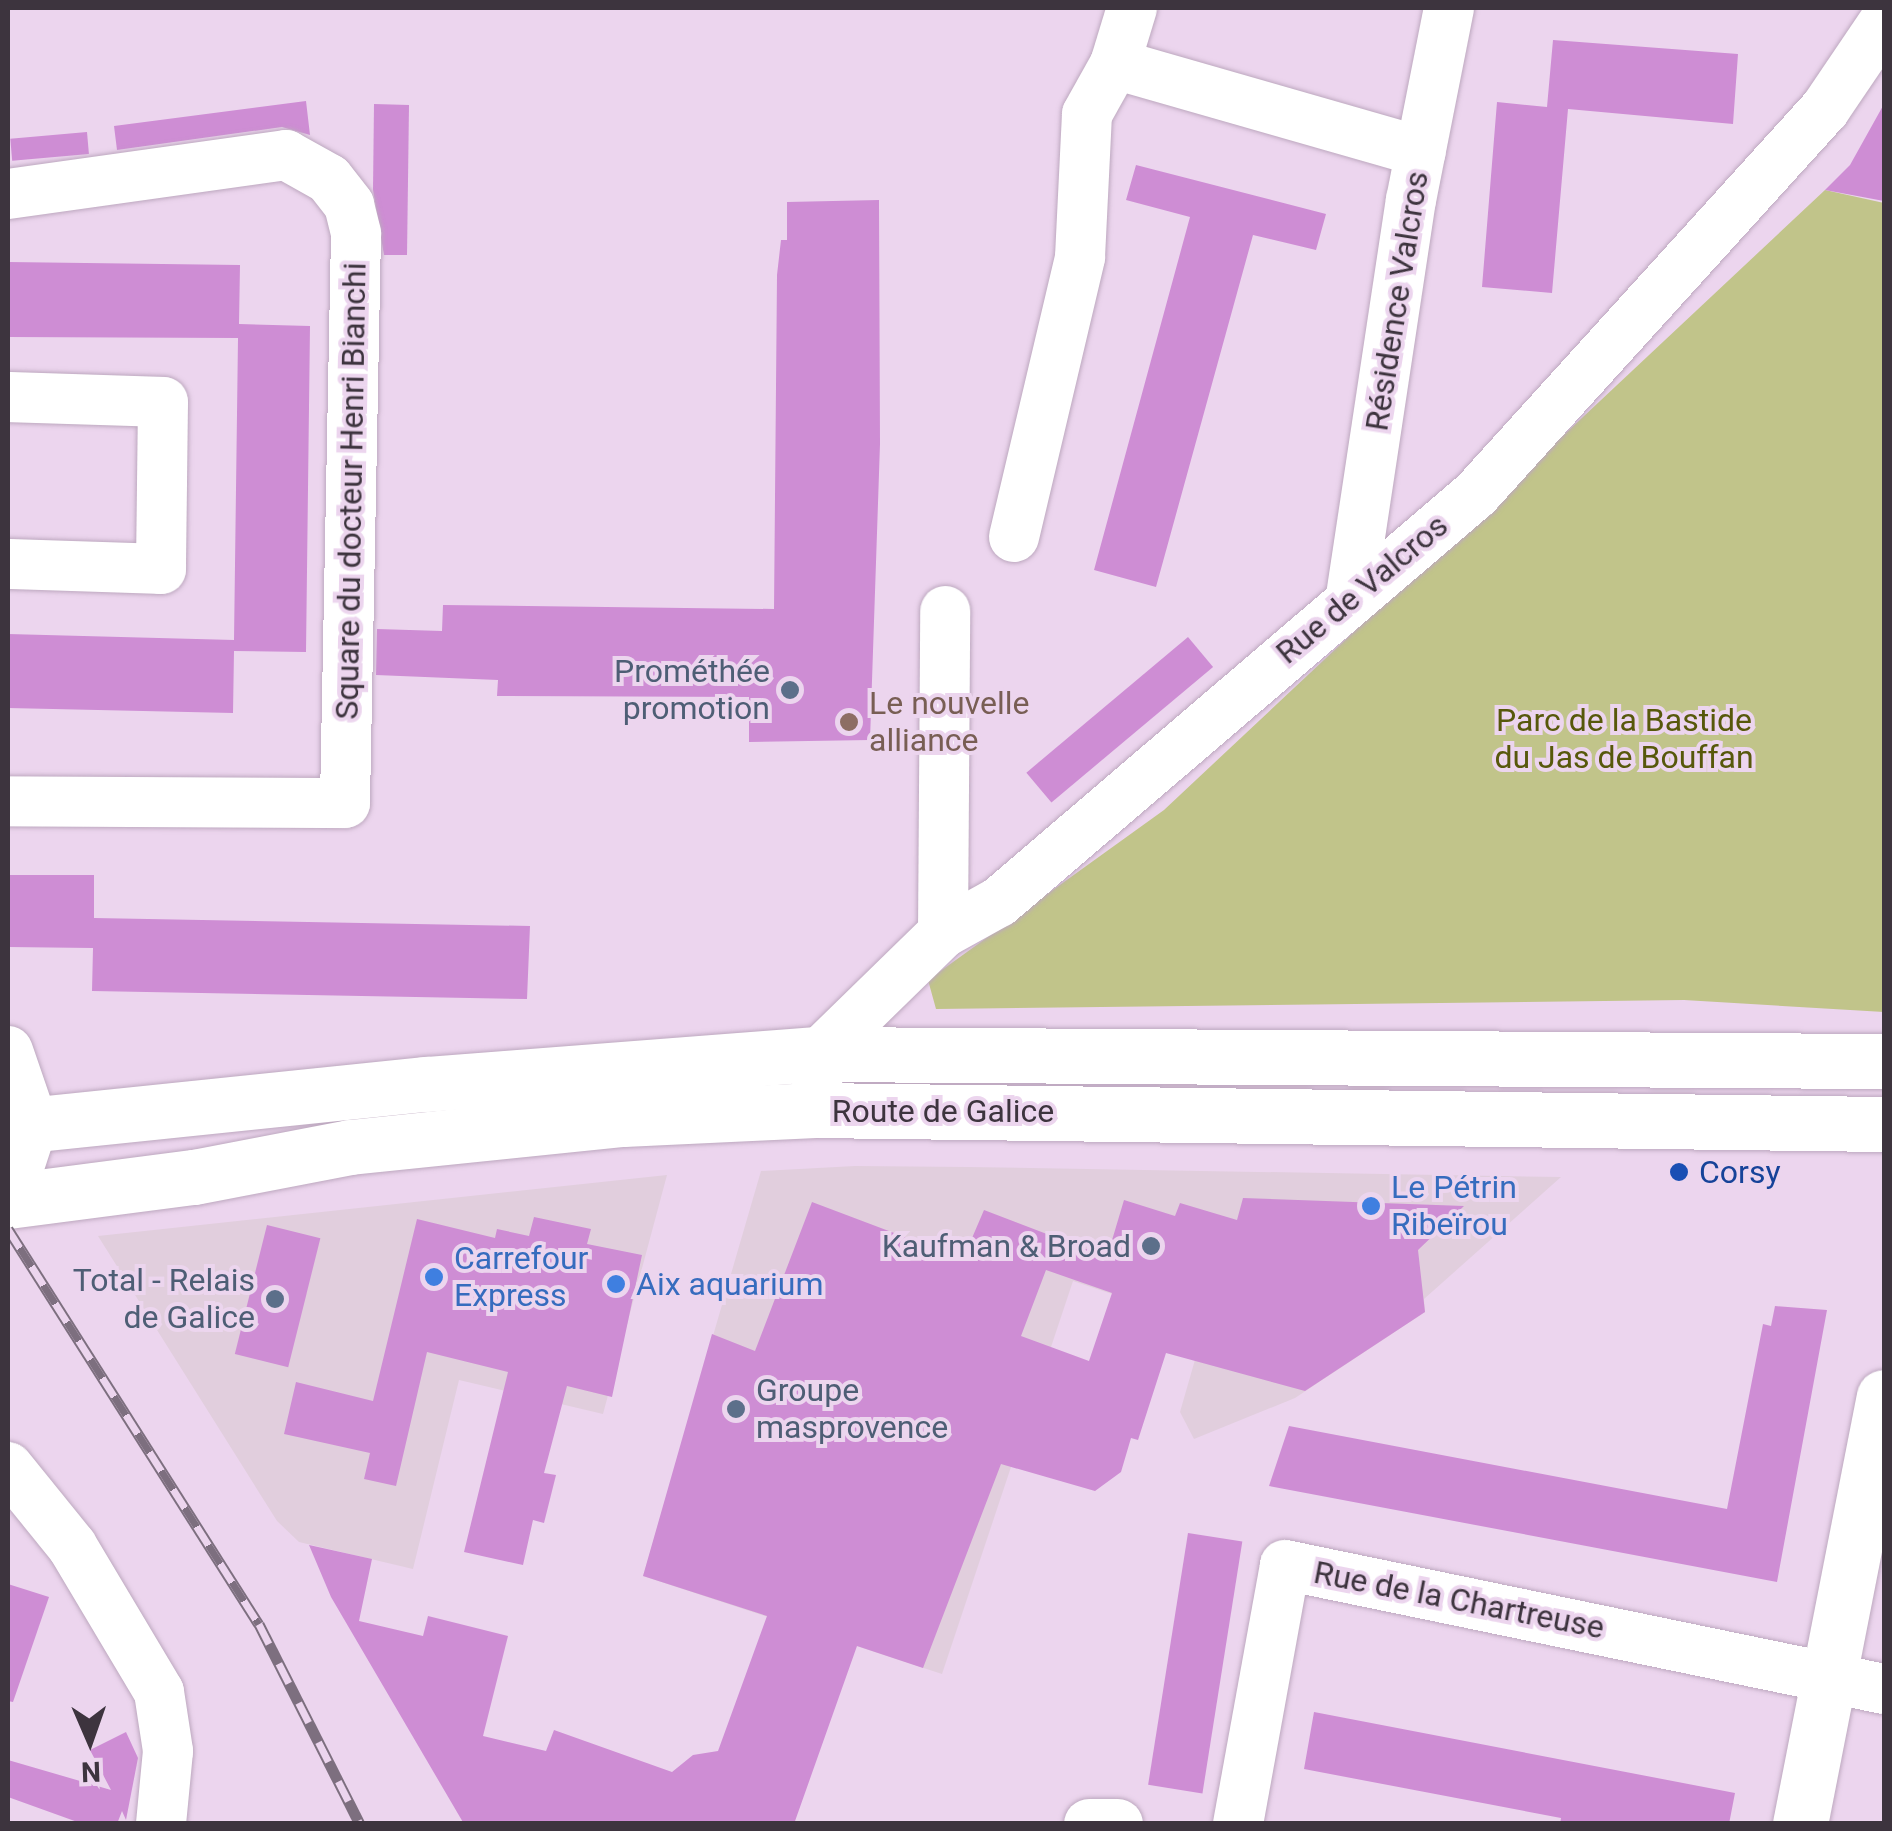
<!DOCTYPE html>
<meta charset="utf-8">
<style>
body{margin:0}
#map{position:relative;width:1892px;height:1831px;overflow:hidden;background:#ecd5ee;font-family:Roboto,sans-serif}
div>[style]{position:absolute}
.commercial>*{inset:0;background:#e1cedd}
.green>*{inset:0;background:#c1c48a}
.building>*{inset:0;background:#ce8dd4;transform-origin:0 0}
.roads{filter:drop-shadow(0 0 2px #bda8bf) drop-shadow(0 0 2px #bda8bf)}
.minor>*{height:50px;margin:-25px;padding:0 25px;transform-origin:25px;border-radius:25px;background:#fff}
.tertiary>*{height:55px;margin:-27.5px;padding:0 27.5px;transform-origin:27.5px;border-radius:27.5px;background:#fff}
.primary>*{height:55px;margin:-27.5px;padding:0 27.5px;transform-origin:27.5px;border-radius:27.5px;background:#fff}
.rail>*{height:11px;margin-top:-5.5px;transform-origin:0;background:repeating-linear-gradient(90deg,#ecd5ee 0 22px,#7d6f7f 0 44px);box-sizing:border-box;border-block:2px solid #7d6f7f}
.dots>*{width:28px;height:28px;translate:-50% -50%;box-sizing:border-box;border:5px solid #ecd5ee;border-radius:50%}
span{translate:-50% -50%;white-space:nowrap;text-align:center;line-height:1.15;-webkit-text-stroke:8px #ecd5ee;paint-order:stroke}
.street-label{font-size:32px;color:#3d343e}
.service-label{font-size:32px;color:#4e5e75}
.right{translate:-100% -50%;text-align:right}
.left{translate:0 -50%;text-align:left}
.education-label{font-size:32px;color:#785e54}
.park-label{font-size:32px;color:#57580b}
.transit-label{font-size:32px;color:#164399}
.shop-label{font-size:32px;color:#366cbe}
.frame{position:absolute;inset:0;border:10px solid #3d343e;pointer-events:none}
.north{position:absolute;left:40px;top:1691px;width:100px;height:100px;-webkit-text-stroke:8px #ecd5ee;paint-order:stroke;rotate:178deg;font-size:28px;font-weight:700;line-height:40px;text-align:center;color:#3d343e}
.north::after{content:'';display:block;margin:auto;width:35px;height:45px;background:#3d343e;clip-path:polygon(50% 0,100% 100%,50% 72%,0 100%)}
</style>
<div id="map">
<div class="commercial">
<div style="clip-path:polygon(855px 1166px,967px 1167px,1561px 1177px,1424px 1299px,1425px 1312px,1295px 1398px,1194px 1439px,1180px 1412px,1205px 1325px,1073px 1281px,942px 1674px,643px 1576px,761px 1171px)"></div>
<div style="clip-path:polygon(667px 1175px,603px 1414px,459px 1380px,413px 1569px,299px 1542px,277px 1521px,98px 1236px)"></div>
</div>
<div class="green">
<div style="clip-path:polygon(1825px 190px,1884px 203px,1884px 1012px,1684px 1000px,936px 1009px,928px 980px,1164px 810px)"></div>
</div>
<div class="building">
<div style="clip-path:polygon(1553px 40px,1738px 54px,1733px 124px,1568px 109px,1552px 293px,1482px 287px,1497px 102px,1547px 107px)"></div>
<div style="clip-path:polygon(306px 101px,310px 135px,282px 127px,117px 150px,114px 126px)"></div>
<div style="clip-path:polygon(374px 104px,409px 105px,407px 255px,384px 255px,373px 190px)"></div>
<div style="clip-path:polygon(1884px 104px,1884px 201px,1825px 190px,1850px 165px)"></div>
<div style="left:87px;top:132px;width:22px;height:77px;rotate:85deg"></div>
<div style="clip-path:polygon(1136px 165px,1326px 214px,1316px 250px,1253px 235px,1156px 587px,1094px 570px,1190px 217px,1126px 200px)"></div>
<div style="clip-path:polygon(879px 200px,880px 444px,870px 740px,749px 742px,749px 697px,497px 696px,498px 680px,376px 675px,377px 629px,442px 631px,443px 605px,774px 609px,777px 275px,781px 240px,787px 240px,787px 202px)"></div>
<div style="clip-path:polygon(8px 262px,240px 265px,239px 324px,310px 326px,306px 652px,234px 651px,233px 713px,8px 708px,8px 634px,234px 640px,238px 338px,8px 337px)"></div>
<div style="left:1188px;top:637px;width:39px;height:211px;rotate:50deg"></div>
<div style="clip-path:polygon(8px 875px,94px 875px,94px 918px,530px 926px,527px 999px,92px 991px,93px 948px,8px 947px)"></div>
<div style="clip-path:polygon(evenodd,1243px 1198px,1464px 1206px,1418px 1250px,1425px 1312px,1305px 1391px,1166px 1353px,1138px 1440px,1131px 1438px,1121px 1472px,1095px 1491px,1001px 1464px,923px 1668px,857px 1646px,794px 1824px,464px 1824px,331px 1597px,309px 1545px,372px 1559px,359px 1621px,423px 1636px,428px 1616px,508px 1636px,483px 1736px,546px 1751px,554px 1730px,672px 1772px,693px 1755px,718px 1751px,767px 1616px,643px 1576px,712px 1334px,755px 1351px,812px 1202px,963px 1259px,984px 1210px,1107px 1257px,1124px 1200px,1175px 1216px,1180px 1203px,1237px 1220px,1243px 1198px,1046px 1270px,1112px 1293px,1089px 1361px,1021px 1336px,1046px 1270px)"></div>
<div style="clip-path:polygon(534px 1217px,591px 1229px,587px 1244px,642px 1255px,612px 1397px,567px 1386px,544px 1473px,556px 1475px,544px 1523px,533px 1520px,523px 1565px,464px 1552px,508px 1372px,427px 1352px,396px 1486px,364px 1479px,370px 1453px,284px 1434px,296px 1382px,373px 1401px,417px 1219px,495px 1238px,497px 1229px,529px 1236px)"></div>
<div style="left:267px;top:1225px;width:55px;height:133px;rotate:14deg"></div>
<div style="clip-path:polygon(1775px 1306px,1827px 1310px,1777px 1582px,1269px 1486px,1289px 1426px,1727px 1509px,1763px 1324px,1771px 1326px)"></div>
<div style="left:1188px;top:1533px;width:55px;height:255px;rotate:9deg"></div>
<div style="clip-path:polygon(8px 1584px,49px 1597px,13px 1702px,8px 1701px)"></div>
<div style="clip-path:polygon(1314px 1712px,1735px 1793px,1729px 1824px,1560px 1824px,1561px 1818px,1304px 1769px)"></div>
<div style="clip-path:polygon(126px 1732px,138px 1758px,126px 1820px,122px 1811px,117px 1824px,83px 1824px,8px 1797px,8px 1760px,111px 1790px,90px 1750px)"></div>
</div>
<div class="roads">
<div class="minor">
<div style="left:1132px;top:8px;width:59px;rotate:106.9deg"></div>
<div style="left:1115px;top:64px;width:318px;rotate:16deg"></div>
<div style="left:8px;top:194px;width:281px;rotate:-8deg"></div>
<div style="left:286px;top:155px;width:49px;rotate:29.2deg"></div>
<div style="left:329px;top:179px;width:33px;rotate:52deg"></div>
<div style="left:349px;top:205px;width:30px;rotate:76deg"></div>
<div style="left:356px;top:234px;width:569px;rotate:91.11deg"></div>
<div style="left:345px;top:803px;width:337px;rotate:-179.7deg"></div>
<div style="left:8px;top:397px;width:155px;rotate:1.8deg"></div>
<div style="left:163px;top:402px;width:167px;rotate:90.7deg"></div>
<div style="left:161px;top:569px;width:153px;rotate:-178.1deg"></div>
<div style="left:1014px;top:537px;width:288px;rotate:-76.7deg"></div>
<div style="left:1080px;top:257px;width:143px;rotate:-87.2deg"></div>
<div style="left:1087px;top:114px;width:57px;rotate:-60.8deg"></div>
<div style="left:1351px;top:596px;width:401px;rotate:-81.4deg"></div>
<div style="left:1411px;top:200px;width:196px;rotate:-78.8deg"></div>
<div style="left:943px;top:933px;width:322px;rotate:-89.6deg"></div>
<div style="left:8px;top:1051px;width:77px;rotate:71.1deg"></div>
<div style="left:33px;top:1124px;width:52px;rotate:108.1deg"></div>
<div style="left:17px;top:1173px;width:9px;rotate:162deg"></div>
<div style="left:817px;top:1084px;width:30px;rotate:-86deg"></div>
<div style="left:819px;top:1054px;width:173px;rotate:-44.3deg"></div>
<div style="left:943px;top:933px;width:64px;rotate:-29deg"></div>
<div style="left:999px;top:902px;width:628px;rotate:-40.54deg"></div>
<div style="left:1476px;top:494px;width:520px;rotate:-47.81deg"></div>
<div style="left:1825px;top:109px;width:105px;rotate:-55.9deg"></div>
<div style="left:8px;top:1467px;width:102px;rotate:51deg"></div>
<div style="left:72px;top:1546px;width:170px;rotate:59.2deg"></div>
<div style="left:159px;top:1692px;width:60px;rotate:81.3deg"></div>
<div style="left:168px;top:1751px;width:73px;rotate:95.5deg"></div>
<div style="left:1089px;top:1824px;width:29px"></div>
<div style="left:1238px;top:1824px;width:263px;rotate:-79.7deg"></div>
<div style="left:1285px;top:1565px;width:612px;rotate:11.7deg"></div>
</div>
<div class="tertiary">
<div style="left:1800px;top:1824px;width:435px;rotate:-78.9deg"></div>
</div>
<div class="primary">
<div style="left:8px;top:1127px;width:420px;rotate:-5.9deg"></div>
<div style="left:426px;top:1084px;width:394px;rotate:-4.4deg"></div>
<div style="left:819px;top:1054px;width:1065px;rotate:0.38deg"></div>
<div style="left:8px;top:1201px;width:188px;rotate:-7.4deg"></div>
<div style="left:194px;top:1177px;width:159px;rotate:-10.9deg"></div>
<div style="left:350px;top:1147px;width:274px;rotate:-5.9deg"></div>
<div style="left:623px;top:1119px;width:192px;rotate:-2.7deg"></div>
<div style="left:815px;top:1110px;width:1069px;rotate:0.75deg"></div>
</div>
</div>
<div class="rail">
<div style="left:8px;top:1229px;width:468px;rotate:57.6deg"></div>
<div style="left:259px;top:1624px;width:224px;rotate:63.2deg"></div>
</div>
<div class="dots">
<div style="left:790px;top:690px;background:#5c6f8a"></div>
<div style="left:849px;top:722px;background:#8d6e63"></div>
<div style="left:1679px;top:1172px;background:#1a4fb4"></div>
<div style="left:1371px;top:1206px;background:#3f7fe0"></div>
<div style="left:1151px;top:1246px;background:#5c6f8a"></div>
<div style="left:434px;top:1277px;background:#3f7fe0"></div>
<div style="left:616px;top:1284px;background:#3f7fe0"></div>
<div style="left:275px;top:1299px;background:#5c6f8a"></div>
<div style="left:736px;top:1409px;background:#5c6f8a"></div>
</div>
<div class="street-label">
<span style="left:1397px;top:301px;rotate:-81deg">Résidence Valcros</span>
<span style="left:351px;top:491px;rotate:-89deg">Square du docteur Henri Bianchi</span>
<span style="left:1362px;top:589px;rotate:-40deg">Rue de Valcros</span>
<span style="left:943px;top:1111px">Route de Galice</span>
<span style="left:1459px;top:1600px;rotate:11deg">Rue de la Chartreuse</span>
</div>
<div class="service-label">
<span class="right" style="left:770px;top:690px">Prométhée<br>promotion</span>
<span class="right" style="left:1131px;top:1246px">Kaufman &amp; Broad</span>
<span class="right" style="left:255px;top:1299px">Total - Relais<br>de Galice</span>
<span class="left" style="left:756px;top:1409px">Groupe<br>masprovence</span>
</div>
<div class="education-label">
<span class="left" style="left:869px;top:722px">Le nouvelle<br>alliance</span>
</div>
<div class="park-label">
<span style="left:1624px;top:739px">Parc de la Bastide<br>du Jas de Bouffan</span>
</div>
<div class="transit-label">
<span class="left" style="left:1699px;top:1172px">Corsy</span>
</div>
<div class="shop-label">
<span class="left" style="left:1391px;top:1206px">Le Pétrin<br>Ribeïrou</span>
<span class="left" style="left:454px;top:1277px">Carrefour<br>Express</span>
<span class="left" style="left:636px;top:1284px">Aix aquarium</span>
</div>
<div class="frame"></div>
<div class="north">N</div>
</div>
